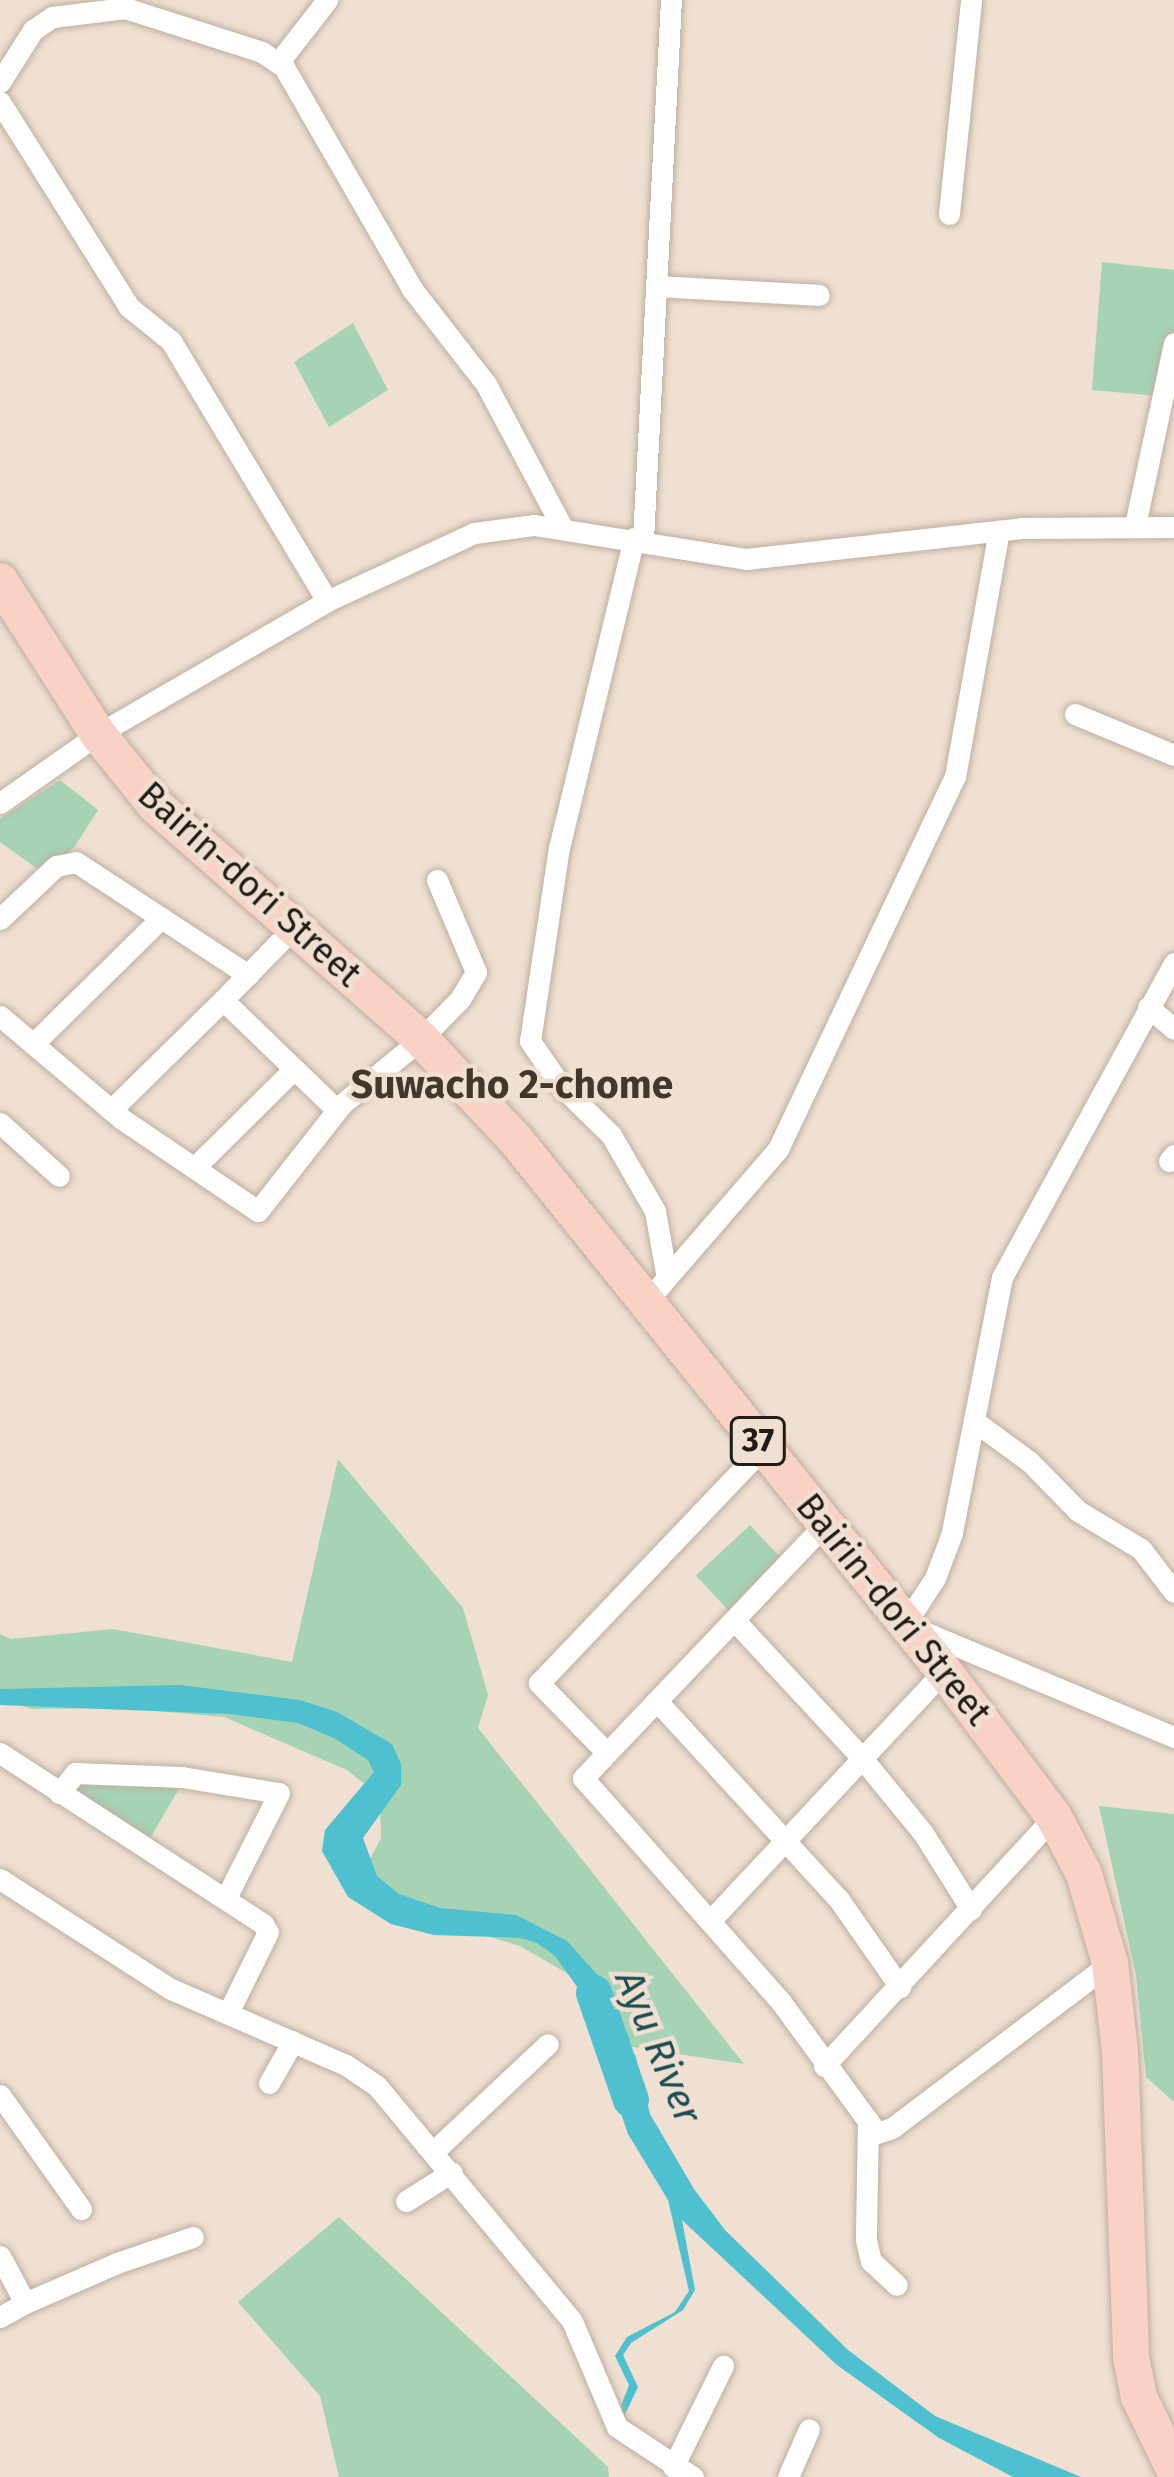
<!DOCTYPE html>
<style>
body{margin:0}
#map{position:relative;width:1174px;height:2477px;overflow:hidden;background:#efe0d1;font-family:"Fira Sans",sans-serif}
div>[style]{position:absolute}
.green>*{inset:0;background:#a5d3b4;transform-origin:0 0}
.water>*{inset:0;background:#4ec0cf}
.river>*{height:36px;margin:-18px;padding:0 18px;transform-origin:18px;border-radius:18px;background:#4ec0cf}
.roads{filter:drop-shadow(0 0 3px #beafa1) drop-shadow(0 0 3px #beafa1)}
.minor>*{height:21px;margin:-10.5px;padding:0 10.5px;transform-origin:10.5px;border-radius:10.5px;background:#fff}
.primary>*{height:36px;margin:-18px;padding:0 18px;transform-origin:18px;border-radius:18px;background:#fad2c5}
span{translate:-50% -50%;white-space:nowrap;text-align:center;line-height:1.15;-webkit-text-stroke:9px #efe0d1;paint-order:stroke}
.shield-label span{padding:3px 9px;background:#efe0d1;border:3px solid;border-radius:9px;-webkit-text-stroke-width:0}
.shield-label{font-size:33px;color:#201b15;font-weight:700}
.street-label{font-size:36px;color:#201b15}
.neighbourhood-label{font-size:39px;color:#43372b;font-weight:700}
.water-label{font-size:39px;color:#1b4d54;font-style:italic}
</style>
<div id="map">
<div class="green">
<div style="clip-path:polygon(1102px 262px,1174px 270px,1174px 331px,1159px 396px,1092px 390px)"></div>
<div style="clip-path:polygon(353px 323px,388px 390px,329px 427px,294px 362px)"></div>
<div style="clip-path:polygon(60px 780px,98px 810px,75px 846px,46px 875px,0 842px,0 819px)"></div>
<div style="clip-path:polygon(338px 1459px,463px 1608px,488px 1695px,478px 1728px,744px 2064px,619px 2045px,600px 2009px,570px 1975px,520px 1946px,461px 1928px,361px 1876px,381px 1838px,380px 1796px,347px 1770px,224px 1717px,122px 1708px,32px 1709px,0 1699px,0 1634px,11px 1639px,113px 1629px,292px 1662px)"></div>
<div style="left:750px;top:1525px;width:52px;height:74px;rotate:47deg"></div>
<div style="clip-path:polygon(75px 1773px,186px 1777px,145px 1847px,59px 1793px)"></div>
<div style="clip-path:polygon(1099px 1806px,1174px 1814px,1174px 2102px,1146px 2077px,1136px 1975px)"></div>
<div style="clip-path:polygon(339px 2217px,608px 2467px,609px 2477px,339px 2477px,320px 2396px,238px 2302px)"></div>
</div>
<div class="water">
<div style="clip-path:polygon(180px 1685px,300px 1700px,337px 1712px,392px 1744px,401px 1764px,401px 1785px,363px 1838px,377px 1876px,399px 1894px,440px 1908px,516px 1915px,567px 1941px,603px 1981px,630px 2040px,595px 2036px,583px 1995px,555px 1956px,537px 1943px,521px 1938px,434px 1935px,391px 1924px,348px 1897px,322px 1851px,325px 1830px,374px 1772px,368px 1760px,334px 1738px,298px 1723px,230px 1714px,0 1705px,0 1689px)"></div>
<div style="clip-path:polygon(600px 2052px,635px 2054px,650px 2114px,694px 2189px,725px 2230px,848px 2350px,935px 2416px,1081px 2477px,1013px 2477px,939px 2438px,837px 2365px,682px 2220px,695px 2290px,683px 2310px,631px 2343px,623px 2355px,638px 2387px,622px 2421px,618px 2413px,629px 2385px,615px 2356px,627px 2337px,675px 2312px,689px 2291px,668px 2200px,628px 2134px)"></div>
</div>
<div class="river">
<div style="left:594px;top:1993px;width:113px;rotate:70.9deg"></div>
</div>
<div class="roads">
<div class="minor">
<div style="left:278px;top:63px;width:80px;rotate:-52.1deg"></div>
<div style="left:0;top:82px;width:62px;rotate:-57.6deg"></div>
<div style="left:33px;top:30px;width:23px;rotate:-34deg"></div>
<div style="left:52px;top:17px;width:74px;rotate:-7deg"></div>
<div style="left:125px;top:8px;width:144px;rotate:17.8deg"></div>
<div style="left:262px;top:52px;width:27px;rotate:34deg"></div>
<div style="left:284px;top:67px;width:256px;rotate:60deg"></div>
<div style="left:412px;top:289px;width:120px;rotate:52.1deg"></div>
<div style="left:486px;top:384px;width:164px;rotate:62deg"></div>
<div style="left:0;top:102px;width:242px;rotate:57.8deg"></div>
<div style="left:129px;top:307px;width:54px;rotate:39deg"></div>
<div style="left:171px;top:341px;width:303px;rotate:59deg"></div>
<div style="left:949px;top:214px;width:215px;rotate:-84.1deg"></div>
<div style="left:658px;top:286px;width:161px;rotate:3.2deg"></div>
<div style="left:1135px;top:525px;width:186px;rotate:-77.9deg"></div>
<div style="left:634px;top:538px;width:318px;rotate:103.6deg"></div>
<div style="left:559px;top:847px;width:196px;rotate:98.5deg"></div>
<div style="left:530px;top:1041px;width:55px;rotate:55.4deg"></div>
<div style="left:561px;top:1086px;width:70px;rotate:44.4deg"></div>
<div style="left:611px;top:1135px;width:88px;rotate:59.9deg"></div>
<div style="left:655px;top:1211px;width:63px;rotate:79.9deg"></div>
<div style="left:643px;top:539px;width:540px;rotate:-87.03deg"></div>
<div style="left:1075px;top:714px;width:107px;rotate:22.5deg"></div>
<div style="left:0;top:803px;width:120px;rotate:-35.1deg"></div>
<div style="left:98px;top:734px;width:265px;rotate:-30.1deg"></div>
<div style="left:327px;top:601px;width:162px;rotate:-24.8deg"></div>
<div style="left:474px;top:533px;width:61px;rotate:-7.6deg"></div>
<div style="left:534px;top:525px;width:215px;rotate:9.1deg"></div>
<div style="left:746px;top:559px;width:277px;rotate:-6.4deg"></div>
<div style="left:1021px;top:528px;width:153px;rotate:-0.4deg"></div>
<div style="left:0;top:919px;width:77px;rotate:-43.4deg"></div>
<div style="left:56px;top:866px;width:20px;rotate:-11deg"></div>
<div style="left:76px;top:862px;width:206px;rotate:33.3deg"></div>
<div style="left:1174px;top:963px;width:358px;rotate:118.7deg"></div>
<div style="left:1002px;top:1277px;width:261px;rotate:101.1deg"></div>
<div style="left:952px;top:1533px;width:48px;rotate:110.7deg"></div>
<div style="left:935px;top:1578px;width:55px;rotate:123.1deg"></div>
<div style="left:905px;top:1624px;width:292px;rotate:22.8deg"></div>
<div style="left:223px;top:1000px;width:100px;rotate:-45.8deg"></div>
<div style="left:1148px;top:1007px;width:34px;rotate:40deg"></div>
<div style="left:0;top:1016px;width:160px;rotate:40.2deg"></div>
<div style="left:122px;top:1119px;width:164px;rotate:34.1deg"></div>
<div style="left:258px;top:1211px;width:136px;rotate:-51.9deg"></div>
<div style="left:342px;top:1104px;width:102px;rotate:-39.4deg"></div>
<div style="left:421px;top:1039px;width:56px;rotate:-45.7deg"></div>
<div style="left:460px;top:999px;width:31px;rotate:-59deg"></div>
<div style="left:476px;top:972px;width:100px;rotate:-113deg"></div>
<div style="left:33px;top:1044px;width:180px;rotate:-44.5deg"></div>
<div style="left:111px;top:1110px;width:157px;rotate:-44.5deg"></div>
<div style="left:223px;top:1000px;width:158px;rotate:44deg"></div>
<div style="left:0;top:1123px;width:79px;rotate:41.9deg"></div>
<div style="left:1169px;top:1161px;width:8px;rotate:-50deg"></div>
<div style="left:194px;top:1168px;width:141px;rotate:-44.7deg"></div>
<div style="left:646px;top:1302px;width:202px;rotate:-49.2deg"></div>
<div style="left:778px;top:1149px;width:412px;rotate:-64.6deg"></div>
<div style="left:955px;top:777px;width:250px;rotate:-79.9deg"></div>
<div style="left:974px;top:1421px;width:69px;rotate:36.2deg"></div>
<div style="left:1030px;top:1462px;width:69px;rotate:45.6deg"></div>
<div style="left:1078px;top:1511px;width:74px;rotate:31.1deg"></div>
<div style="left:1141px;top:1549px;width:54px;rotate:52.5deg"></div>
<div style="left:825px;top:1524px;width:351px;rotate:133.6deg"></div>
<div style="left:583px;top:1778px;width:299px;rotate:48.5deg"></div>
<div style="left:781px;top:2002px;width:162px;rotate:53.8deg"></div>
<div style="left:877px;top:2133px;width:16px;rotate:-18deg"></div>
<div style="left:892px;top:2128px;width:273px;rotate:-37.1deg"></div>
<div style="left:735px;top:1621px;width:185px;rotate:47.2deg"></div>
<div style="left:861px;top:1757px;width:98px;rotate:50.8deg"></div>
<div style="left:923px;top:1833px;width:90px;rotate:57.7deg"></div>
<div style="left:657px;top:1701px;width:271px;rotate:47.5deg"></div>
<div style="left:840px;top:1901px;width:105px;rotate:55.1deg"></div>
<div style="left:0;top:1753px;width:314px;rotate:33deg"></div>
<div style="left:263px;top:1924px;width:9px;rotate:58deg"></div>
<div style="left:268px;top:1932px;width:90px;rotate:116.3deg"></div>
<div style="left:607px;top:1753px;width:98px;rotate:-134.2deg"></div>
<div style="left:539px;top:1683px;width:325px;rotate:-46.4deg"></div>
<div style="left:59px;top:1793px;width:26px;rotate:-51deg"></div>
<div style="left:75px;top:1773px;width:107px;rotate:2.1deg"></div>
<div style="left:182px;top:1777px;width:98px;rotate:9.4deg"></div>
<div style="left:279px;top:1793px;width:118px;rotate:116.8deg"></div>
<div style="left:0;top:1879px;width:203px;rotate:32.8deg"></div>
<div style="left:171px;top:1989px;width:191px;rotate:23.5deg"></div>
<div style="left:346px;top:2065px;width:37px;rotate:34deg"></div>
<div style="left:377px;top:2086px;width:305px;rotate:50.3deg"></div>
<div style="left:572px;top:2321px;width:115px;rotate:67deg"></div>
<div style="left:617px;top:2427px;width:91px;rotate:33.3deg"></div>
<div style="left:710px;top:1921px;width:342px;rotate:-46.9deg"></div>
<div style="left:824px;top:2066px;width:339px;rotate:-47.3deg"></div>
<div style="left:269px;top:2083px;width:48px;rotate:-60.3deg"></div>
<div style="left:0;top:2095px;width:140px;rotate:54.6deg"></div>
<div style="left:868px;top:2120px;width:120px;rotate:91deg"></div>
<div style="left:866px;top:2240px;width:22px;rotate:77deg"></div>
<div style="left:871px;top:2261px;width:35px;rotate:43deg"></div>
<div style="left:434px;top:2151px;width:156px;rotate:-43.2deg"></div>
<div style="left:406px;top:2201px;width:54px;rotate:-32.2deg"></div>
<div style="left:0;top:2256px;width:53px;rotate:62deg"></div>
<div style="left:25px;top:2303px;width:100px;rotate:-23.5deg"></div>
<div style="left:117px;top:2263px;width:80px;rotate:-18.9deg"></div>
<div style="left:0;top:2317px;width:29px;rotate:-29deg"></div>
<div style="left:673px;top:2467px;width:113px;rotate:-63.7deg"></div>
<div style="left:788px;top:2477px;width:52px;rotate:-66.4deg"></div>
</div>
<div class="primary">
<div style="left:0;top:581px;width:182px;rotate:57.4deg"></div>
<div style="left:98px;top:734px;width:91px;rotate:51.2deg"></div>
<div style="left:155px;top:805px;width:354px;rotate:41.3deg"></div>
<div style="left:421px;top:1039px;width:137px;rotate:46.8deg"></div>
<div style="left:515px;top:1139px;width:683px;rotate:51.12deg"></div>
<div style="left:944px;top:1671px;width:183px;rotate:53deg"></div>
<div style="left:1054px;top:1817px;width:64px;rotate:62.2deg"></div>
<div style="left:1084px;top:1874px;width:93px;rotate:73.7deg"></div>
<div style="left:1110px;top:1963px;width:89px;rotate:83.5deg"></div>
<div style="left:1120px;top:2051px;width:306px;rotate:87.9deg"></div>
<div style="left:1131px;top:2357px;width:41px;rotate:78.7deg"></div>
<div style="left:1139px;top:2397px;width:80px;rotate:64.1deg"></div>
</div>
</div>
<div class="shield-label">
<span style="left:758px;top:1441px">37</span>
</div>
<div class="street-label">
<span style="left:249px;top:885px;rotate:42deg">Bairin-dori Street</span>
<span style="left:893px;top:1610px;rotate:51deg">Bairin-dori Street</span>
</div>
<div class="neighbourhood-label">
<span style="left:512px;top:1085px">Suwacho 2-chome</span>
</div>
<div class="water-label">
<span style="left:658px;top:2047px;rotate:67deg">Ayu River</span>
</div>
</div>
